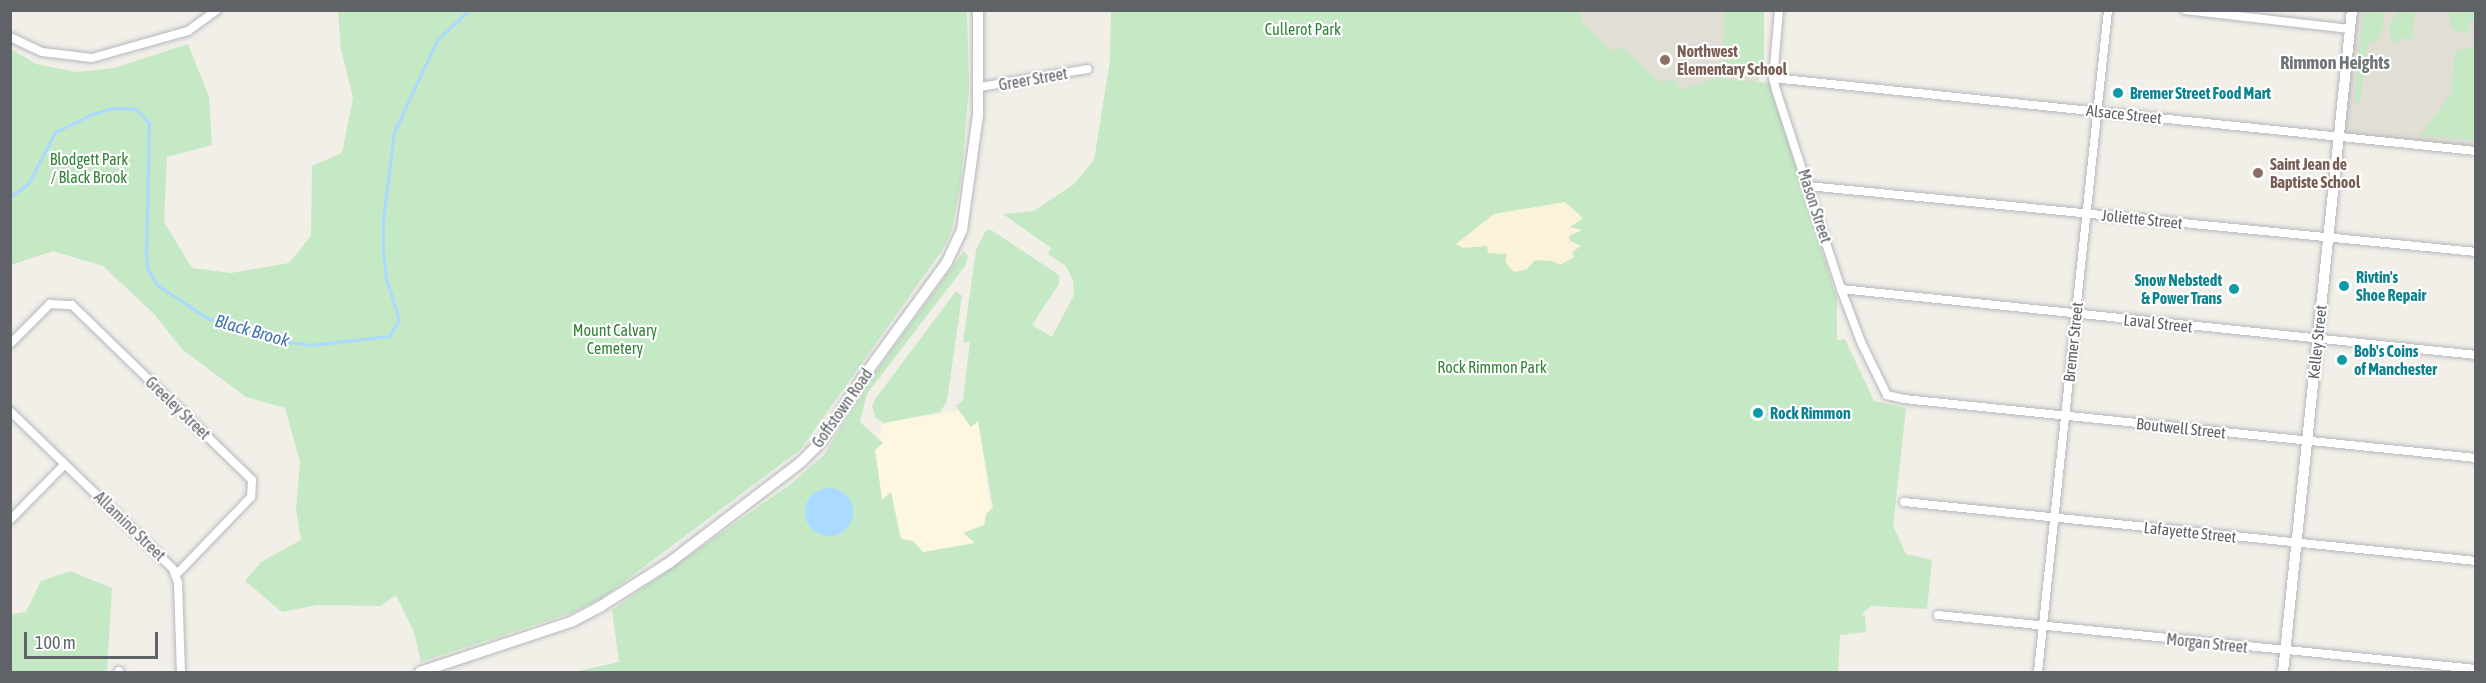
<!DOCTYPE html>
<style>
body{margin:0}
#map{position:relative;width:2486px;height:683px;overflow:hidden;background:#f1efe8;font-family:"Asap Condensed",sans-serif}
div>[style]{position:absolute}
.commercial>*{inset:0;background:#fef7e0}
.education>*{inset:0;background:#e1ded6}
.green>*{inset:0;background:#c5e8c5;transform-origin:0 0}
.sand>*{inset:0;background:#fbf3d9}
.water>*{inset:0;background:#aadaff}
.round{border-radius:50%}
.stream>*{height:3px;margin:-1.5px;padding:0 1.5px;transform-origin:1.5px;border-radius:1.5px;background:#aadaff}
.roads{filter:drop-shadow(0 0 2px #b5b8bc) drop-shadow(0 0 2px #b5b8bc)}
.street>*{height:8px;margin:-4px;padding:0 4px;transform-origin:4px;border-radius:4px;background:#fff}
.secondary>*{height:10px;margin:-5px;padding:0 5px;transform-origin:5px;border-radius:5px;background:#fff}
.dots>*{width:16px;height:16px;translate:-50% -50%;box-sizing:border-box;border:3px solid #fff;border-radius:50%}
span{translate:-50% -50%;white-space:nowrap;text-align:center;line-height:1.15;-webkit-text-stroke:4.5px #fff;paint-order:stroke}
.park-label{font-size:16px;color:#348238}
.education-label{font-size:16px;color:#785e54;font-weight:700}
.left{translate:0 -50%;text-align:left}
.street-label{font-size:16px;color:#5f6368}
.culture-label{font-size:16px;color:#0d838f;font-weight:700}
.right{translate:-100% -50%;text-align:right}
.neighbourhood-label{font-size:18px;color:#70757a;font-weight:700}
.water-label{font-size:18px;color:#4174aa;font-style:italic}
.frame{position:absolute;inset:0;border:12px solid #5f6368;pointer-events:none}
.scale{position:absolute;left:24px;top:632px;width:134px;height:27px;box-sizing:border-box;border:3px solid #5f6368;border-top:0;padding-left:8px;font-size:18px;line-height:21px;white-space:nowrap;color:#5f6368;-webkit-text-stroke:4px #fff;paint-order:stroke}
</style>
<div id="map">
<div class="commercial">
<div style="clip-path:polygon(958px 411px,971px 427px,978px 421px,995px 539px,894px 562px,898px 535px,891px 493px,883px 500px,875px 450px,883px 443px,879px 436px,884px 423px)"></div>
</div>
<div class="education">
<div style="clip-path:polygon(1541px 11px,1764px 11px,1759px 83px,1740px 80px,1680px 111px)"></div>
<div style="clip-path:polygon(2352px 11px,2475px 11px,2475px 151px,2339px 138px)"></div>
</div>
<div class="green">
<div style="clip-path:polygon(2398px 10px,2415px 12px,2412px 39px,2399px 38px,2398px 45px,2391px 40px,2390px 25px)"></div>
<div style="clip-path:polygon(338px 11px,967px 11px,969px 88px,961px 180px,952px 230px,945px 246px,801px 449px,601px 599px,571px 613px,421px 662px,414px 632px,396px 595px,381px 606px,317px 605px,282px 612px,245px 581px,261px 562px,301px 540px,296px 509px,300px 462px,285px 408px,246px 397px,183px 350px,154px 314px,103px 266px,53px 251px,11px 265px,11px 49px,36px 64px,76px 72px,114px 68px,188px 44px,209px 97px,212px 145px,167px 157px,164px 222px,192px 268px,231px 273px,289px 263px,311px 236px,312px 166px,342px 153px,353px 98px,341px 49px)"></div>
<div style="clip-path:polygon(1111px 11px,1580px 11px,1582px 23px,1614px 52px,1620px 46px,1660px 82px,1675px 80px,1681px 90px,1716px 78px,1770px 83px,1837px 299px,1837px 340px,1845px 339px,1874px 401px,1906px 408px,1893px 526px,1906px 554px,1932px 560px,1927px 609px,1871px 606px,1861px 615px,1865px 616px,1866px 632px,1840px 635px,1838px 672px,574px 672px,619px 662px,612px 610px,792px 483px,824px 455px,867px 384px,964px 251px,968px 256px,965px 266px,867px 394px,860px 422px,883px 443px,875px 450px,882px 500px,891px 492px,901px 539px,913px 541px,923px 552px,975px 543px,963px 533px,984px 525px,986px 514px,993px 508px,978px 421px,971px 427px,956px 406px,963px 400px,970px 341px,963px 343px,976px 250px,986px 230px,991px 230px,1059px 275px,1059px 284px,1032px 325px,1052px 337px,1074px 295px,1073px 280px,1066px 266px,1048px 254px,1051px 248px,1003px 214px,1034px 211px,1074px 184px,1094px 160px,1110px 61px)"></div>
<div style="left:1723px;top:11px;width:41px;height:53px"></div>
<div style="clip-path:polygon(2363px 11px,2383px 11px,2384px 24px,2377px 42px,2368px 42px,2360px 103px,2354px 102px)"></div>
<div style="clip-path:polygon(2449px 11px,2475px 11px,2475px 21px,2469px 22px,2467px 35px,2451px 29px)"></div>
<div style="clip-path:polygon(2475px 48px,2475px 140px,2420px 136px,2451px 94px,2455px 50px)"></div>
<div style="clip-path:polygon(956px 291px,962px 296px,947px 401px,940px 412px,884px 423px,876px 418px,872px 406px,876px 398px)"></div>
<div style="clip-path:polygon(70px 571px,112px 588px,107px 671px,11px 672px,11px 614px,26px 612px,41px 581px)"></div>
</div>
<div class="sand">
<div style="clip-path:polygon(1565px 202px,1583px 218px,1570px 227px,1582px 230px,1569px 236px,1570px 241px,1581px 246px,1572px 252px,1574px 257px,1560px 265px,1552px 261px,1535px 260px,1527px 269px,1514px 272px,1505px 262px,1507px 254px,1488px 253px,1487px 246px,1463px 248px,1456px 244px,1494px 214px)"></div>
</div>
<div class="water">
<div class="round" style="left:805px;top:488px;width:48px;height:48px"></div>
</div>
<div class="stream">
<div style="left:10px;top:197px;width:22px;rotate:-36deg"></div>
<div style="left:28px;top:184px;width:59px;rotate:-62.6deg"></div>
<div style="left:55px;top:132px;width:41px;rotate:-25.9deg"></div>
<div style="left:92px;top:114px;width:22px;rotate:-16deg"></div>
<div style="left:113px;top:108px;width:23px;rotate:2deg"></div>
<div style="left:136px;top:109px;width:19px;rotate:47deg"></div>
<div style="left:149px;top:123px;width:131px;rotate:91.3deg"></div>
<div style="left:146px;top:254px;width:16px;rotate:83deg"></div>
<div style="left:148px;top:270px;width:17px;rotate:59deg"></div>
<div style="left:157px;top:285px;width:60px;rotate:33.4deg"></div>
<div style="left:207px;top:318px;width:69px;rotate:18.7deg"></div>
<div style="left:272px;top:340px;width:38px;rotate:7deg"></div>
<div style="left:310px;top:345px;width:80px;rotate:-6.5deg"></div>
<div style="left:389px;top:336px;width:19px;rotate:-58deg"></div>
<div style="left:399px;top:320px;width:44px;rotate:-107.2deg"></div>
<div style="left:386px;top:278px;width:24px;rotate:-97deg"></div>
<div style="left:383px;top:254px;width:34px;rotate:-90deg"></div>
<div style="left:383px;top:220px;width:89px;rotate:-82.9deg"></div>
<div style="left:394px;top:132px;width:102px;rotate:-64.9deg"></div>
<div style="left:437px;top:40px;width:44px;rotate:-43.2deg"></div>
</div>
<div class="roads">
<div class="street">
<div style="left:1779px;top:10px;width:68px;rotate:95deg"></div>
<div style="left:1773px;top:78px;width:12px;rotate:76deg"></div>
<div style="left:1776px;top:90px;width:209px;rotate:71.9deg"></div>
<div style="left:1841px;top:289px;width:57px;rotate:69.3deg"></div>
<div style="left:1861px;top:342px;width:59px;rotate:63.9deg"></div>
<div style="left:1887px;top:395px;width:17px;rotate:13deg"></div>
<div style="left:1904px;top:399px;width:575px;rotate:5.89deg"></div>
<div style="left:2185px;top:10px;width:166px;rotate:6.6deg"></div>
<div style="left:10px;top:37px;width:35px;rotate:25deg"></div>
<div style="left:42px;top:52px;width:50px;rotate:6.8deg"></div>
<div style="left:92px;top:58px;width:100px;rotate:-15.7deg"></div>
<div style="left:188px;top:31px;width:36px;rotate:-36deg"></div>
<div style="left:1773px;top:78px;width:707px;rotate:5.93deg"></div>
<div style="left:980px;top:87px;width:109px;rotate:-9.5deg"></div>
<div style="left:1808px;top:186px;width:671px;rotate:5.64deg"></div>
<div style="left:1841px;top:289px;width:638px;rotate:5.93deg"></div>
<div style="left:10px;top:344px;width:57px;rotate:-45deg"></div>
<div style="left:50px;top:304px;width:22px;rotate:3deg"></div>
<div style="left:72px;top:305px;width:251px;rotate:44.2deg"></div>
<div style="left:252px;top:480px;width:17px;rotate:93deg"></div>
<div style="left:251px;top:497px;width:107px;rotate:133.9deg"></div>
<div style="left:10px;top:411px;width:227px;rotate:44.1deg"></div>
<div style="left:173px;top:569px;width:15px;rotate:70deg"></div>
<div style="left:178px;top:583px;width:89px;rotate:88.1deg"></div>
<div style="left:1904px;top:502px;width:575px;rotate:5.89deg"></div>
<div style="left:10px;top:520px;width:78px;rotate:-45.5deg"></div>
<div style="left:1938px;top:615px;width:541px;rotate:5.73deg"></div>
<div style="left:119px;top:671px;width:1px;rotate:90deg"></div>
<div style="left:2038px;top:672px;width:666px;rotate:-83.96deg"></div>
</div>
<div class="secondary">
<div style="left:420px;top:672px;width:161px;rotate:-18.4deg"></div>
<div style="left:573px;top:621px;width:32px;rotate:-28deg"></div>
<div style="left:601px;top:606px;width:80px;rotate:-32.3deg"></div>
<div style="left:669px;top:563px;width:166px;rotate:-37.4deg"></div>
<div style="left:801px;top:462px;width:30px;rotate:-45deg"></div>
<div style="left:822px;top:441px;width:77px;rotate:-57.1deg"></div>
<div style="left:864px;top:376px;width:141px;rotate:-53.9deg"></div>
<div style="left:947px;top:262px;width:35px;rotate:-65deg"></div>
<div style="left:962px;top:230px;width:116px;rotate:-82.1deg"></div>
<div style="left:978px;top:115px;width:105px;rotate:-90deg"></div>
<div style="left:2283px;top:672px;width:666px;rotate:-84.05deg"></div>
</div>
</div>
<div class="dots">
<div style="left:1665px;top:60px;background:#8d6e63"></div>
<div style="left:2118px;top:93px;background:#0f9aa8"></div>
<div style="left:2258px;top:173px;background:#8d6e63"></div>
<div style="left:2344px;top:286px;background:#0f9aa8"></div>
<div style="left:2234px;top:289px;background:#0f9aa8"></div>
<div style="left:2342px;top:360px;background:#0f9aa8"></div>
<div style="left:1758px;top:413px;background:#0f9aa8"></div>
</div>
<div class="park-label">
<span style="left:1303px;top:29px">Cullerot Park</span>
<span style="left:89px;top:168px">Blodgett Park<br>/ Black Brook</span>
<span style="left:615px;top:339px">Mount Calvary<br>Cemetery</span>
<span style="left:1492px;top:367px">Rock Rimmon Park</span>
</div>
<div class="education-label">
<span class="left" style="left:1677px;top:60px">Northwest<br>Elementary School</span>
<span class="left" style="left:2270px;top:173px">Saint Jean de<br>Baptiste School</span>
</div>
<div class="street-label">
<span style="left:1033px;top:79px;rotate:-10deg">Greer Street</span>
<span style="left:2124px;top:114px;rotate:6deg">Alsace Street</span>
<span style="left:1815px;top:206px;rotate:72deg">Mason Street</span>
<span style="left:2142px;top:219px;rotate:6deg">Joliette Street</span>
<span style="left:2158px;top:323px;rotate:6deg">Laval Street</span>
<span style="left:2073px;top:342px;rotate:-84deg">Bremer Street</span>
<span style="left:2317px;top:342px;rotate:-84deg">Kelley Street</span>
<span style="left:178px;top:408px;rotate:44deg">Greeley Street</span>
<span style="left:842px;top:408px;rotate:-55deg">Goffstown Road</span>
<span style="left:2181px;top:428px;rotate:6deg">Boutwell Street</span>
<span style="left:130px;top:526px;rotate:44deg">Allamino Street</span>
<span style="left:2190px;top:532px;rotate:6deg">Lafayette Street</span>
<span style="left:2207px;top:643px;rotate:6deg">Morgan Street</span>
</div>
<div class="culture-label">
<span class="left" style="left:2130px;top:93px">Bremer Street Food Mart</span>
<span class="left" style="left:2356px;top:286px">Rivtin's<br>Shoe Repair</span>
<span class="right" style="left:2222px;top:289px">Snow Nebstedt<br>&amp; Power Trans</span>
<span class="left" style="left:2354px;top:360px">Bob's Coins<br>of Manchester</span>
<span class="left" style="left:1770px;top:413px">Rock Rimmon</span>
</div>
<div class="neighbourhood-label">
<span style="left:2335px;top:63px">Rimmon Heights</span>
</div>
<div class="water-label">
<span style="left:252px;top:331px;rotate:16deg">Black Brook</span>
</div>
<div class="frame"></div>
<div class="scale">100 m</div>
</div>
